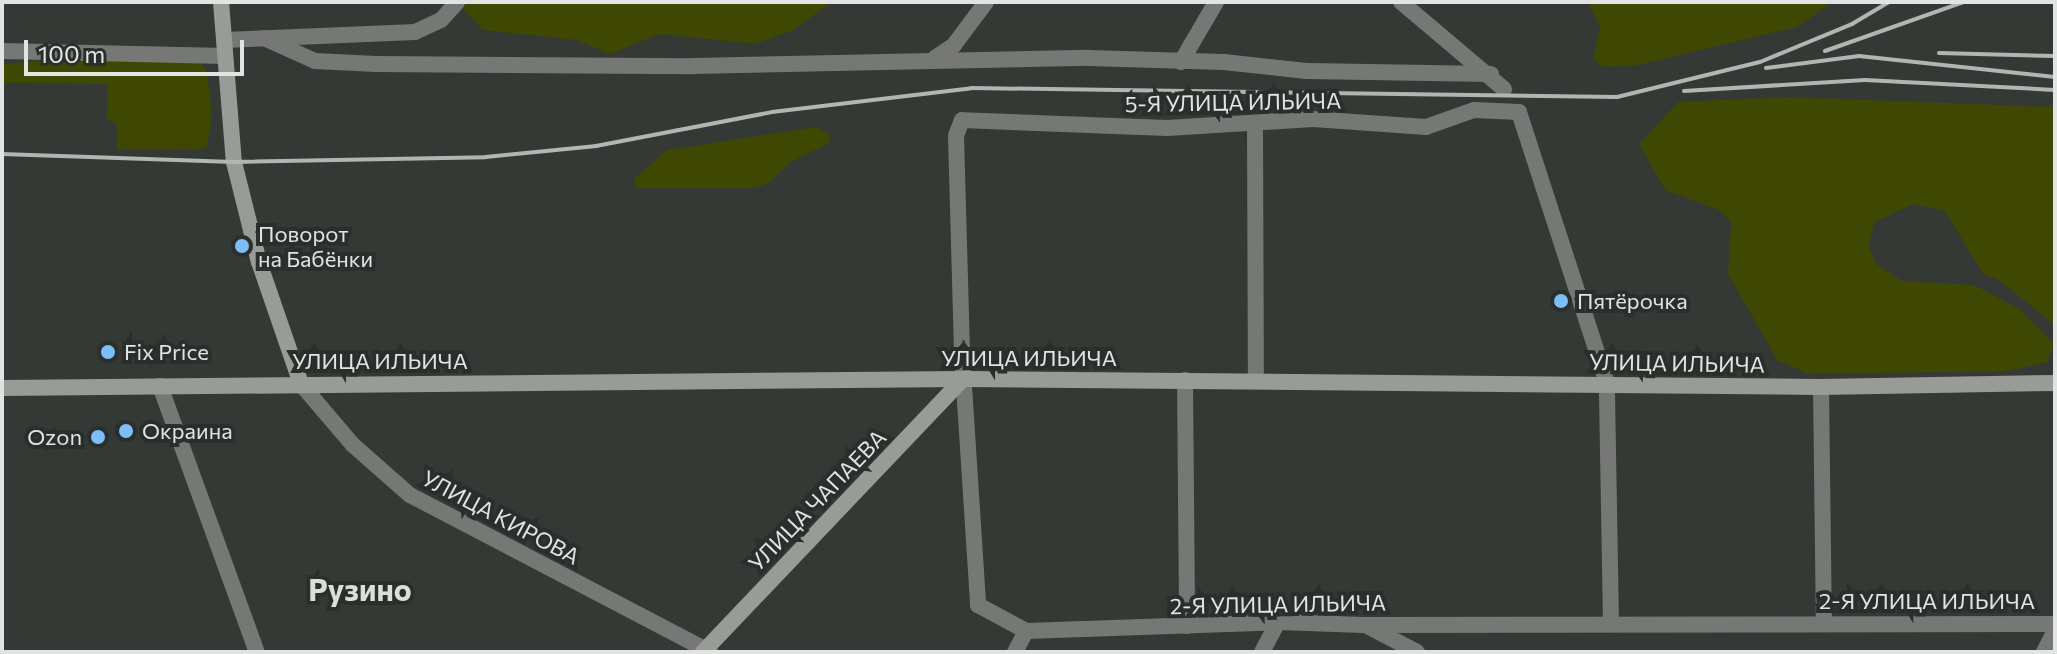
<!DOCTYPE html>
<meta charset="utf-8">
<style>
body{margin:0}
#map{position:relative;width:2057px;height:654px;overflow:hidden;background:#343935;font-family:Commissioner,sans-serif}
div>[style]{position:absolute}
.green>*{inset:0;background:#3e4803}
.street>*{height:16px;margin:-8px;padding:0 8px;transform-origin:8px;border-radius:8px;background:#767875}
.secondary>*{height:16px;margin:-8px;padding:0 8px;transform-origin:8px;border-radius:8px;background:#999b97}
.rail>*{height:4px;margin:-2px;padding:0 2px;transform-origin:2px;border-radius:2px;background:#b2b6b3}
.dots>*{width:22px;height:22px;translate:-50% -50%;box-sizing:border-box;border:4px solid #2a2f2b;border-radius:50%}
span{translate:-50% -50%;white-space:nowrap;text-align:center;line-height:1.15;-webkit-text-stroke:8px #2a2f2b;paint-order:stroke}
.street-label{font-size:22px;color:#e1e4e2}
.poi-label{font-size:22px;color:#e1e4e2}
.left{translate:0 -50%;text-align:left}
.right{translate:-100% -50%;text-align:right}
.district-label{font-size:30px;color:#d9e0db;font-weight:700}
.frame{position:absolute;inset:0;border:4px solid #e1e4e2;pointer-events:none}
.scale{position:absolute;left:24px;top:40px;width:220px;height:36px;box-sizing:border-box;border:4px solid #e1e4e2;border-top:0;padding-left:10px;font-size:24px;line-height:28px;white-space:nowrap;color:#e1e4e2;-webkit-text-stroke:6px #2a2f2b;paint-order:stroke}
</style>
<div id="map">
<div class="green">
<div style="clip-path:polygon(457px 2px,832px 2px,793px 30px,756px 44px,659px 34px,610px 54px,577px 40px,483px 30px)"></div>
<div style="clip-path:polygon(1588px 2px,1832px 2px,1797px 27px,1638px 65px,1604px 67px,1593px 60px,1600px 27px)"></div>
<div style="clip-path:polygon(48px 60px,200px 61px,207px 72px,212px 115px,207px 146px,198px 150px,117px 150px,117px 123px,107px 120px,107px 84px,2px 83px,2px 64px)"></div>
<div style="clip-path:polygon(1787px 97px,2055px 107px,2055px 325px,1999px 280px,1983px 274px,1945px 211px,1913px 204px,1875px 222px,1868px 245px,1876px 264px,1902px 281px,1974px 285px,2018px 308px,2054px 344px,2047px 362px,2009px 371px,1809px 374px,1778px 361px,1728px 274px,1731px 223px,1721px 211px,1665px 190px,1639px 144px,1678px 102px)"></div>
<div style="clip-path:polygon(816px 127px,831px 136px,828px 144px,792px 161px,769px 183px,756px 188px,637px 188px,633px 180px,667px 150px)"></div>
</div>
<div class="street">
<div style="left:1401px;top:2px;width:135px;rotate:40.2deg"></div>
<div style="left:264px;top:38px;width:56px;rotate:24.3deg"></div>
<div style="left:315px;top:61px;width:61px;rotate:2.8deg"></div>
<div style="left:376px;top:64px;width:317px;rotate:0.4deg"></div>
<div style="left:693px;top:66px;width:395px;rotate:-1.2deg"></div>
<div style="left:1088px;top:58px;width:136px;rotate:1.7deg"></div>
<div style="left:1224px;top:62px;width:83px;rotate:6.2deg"></div>
<div style="left:1307px;top:71px;width:184px;rotate:0.9deg"></div>
<div style="left:224px;top:40px;width:191px;rotate:-2.4deg"></div>
<div style="left:415px;top:32px;width:29px;rotate:-25deg"></div>
<div style="left:441px;top:20px;width:24px;rotate:-48deg"></div>
<div style="left:2px;top:51px;width:223px;rotate:1.3deg"></div>
<div style="left:935px;top:58px;width:23px;rotate:-34deg"></div>
<div style="left:954px;top:45px;width:54px;rotate:-53.3deg"></div>
<div style="left:1181px;top:62px;width:69px;rotate:-59.7deg"></div>
<div style="left:1255px;top:123px;width:258px;rotate:89.8deg"></div>
<div style="left:1185px;top:380px;width:246px;rotate:89.5deg"></div>
<div style="left:301px;top:384px;width:80px;rotate:49.6deg"></div>
<div style="left:353px;top:445px;width:76px;rotate:41.3deg"></div>
<div style="left:410px;top:495px;width:339px;rotate:27.6deg"></div>
<div style="left:160px;top:386px;width:283px;rotate:70deg"></div>
<div style="left:1821px;top:387px;width:235px;rotate:89.3deg"></div>
<div style="left:1611px;top:623px;width:240px;rotate:-91deg"></div>
<div style="left:1607px;top:383px;width:285px;rotate:-108deg"></div>
<div style="left:1519px;top:112px;width:45px;rotate:-177.5deg"></div>
<div style="left:1474px;top:110px;width:51px;rotate:160.5deg"></div>
<div style="left:1426px;top:127px;width:113px;rotate:-176deg"></div>
<div style="left:1313px;top:119px;width:146px;rotate:176.5deg"></div>
<div style="left:1167px;top:128px;width:205px;rotate:-177.8deg"></div>
<div style="left:962px;top:120px;width:17px;rotate:111deg"></div>
<div style="left:956px;top:136px;width:219px;rotate:88.4deg"></div>
<div style="left:962px;top:355px;width:251px;rotate:86.3deg"></div>
<div style="left:978px;top:605px;width:55px;rotate:28.4deg"></div>
<div style="left:1026px;top:631px;width:252px;rotate:-2deg"></div>
<div style="left:1278px;top:622px;width:86px;rotate:2deg"></div>
<div style="left:1364px;top:625px;width:691px;rotate:-0.08deg"></div>
<div style="left:1369px;top:627px;width:54px;rotate:27.5deg"></div>
<div style="left:1015px;top:652px;width:24px;rotate:-62deg"></div>
<div style="left:1262px;top:652px;width:34px;rotate:-62deg"></div>
<div style="left:2044px;top:652px;width:25px;rotate:-63deg"></div>
</div>
<div class="secondary">
<div style="left:221px;top:2px;width:161px;rotate:85.4deg"></div>
<div style="left:234px;top:162px;width:103px;rotate:76deg"></div>
<div style="left:259px;top:262px;width:129px;rotate:71deg"></div>
<div style="left:2px;top:388px;width:961px;rotate:-0.54deg"></div>
<div style="left:963px;top:379px;width:858px;rotate:0.53deg"></div>
<div style="left:1821px;top:387px;width:234px;rotate:-1deg"></div>
<div style="left:703px;top:652px;width:377px;rotate:-46.4deg"></div>
</div>
<div class="rail">
<div style="left:1825px;top:51px;width:146px;rotate:-19.5deg"></div>
<div style="left:1939px;top:53px;width:116px;rotate:1.5deg"></div>
<div style="left:1766px;top:68px;width:94px;rotate:-7.4deg"></div>
<div style="left:1859px;top:56px;width:197px;rotate:6.1deg"></div>
<div style="left:1684px;top:91px;width:181px;rotate:-3.5deg"></div>
<div style="left:1865px;top:80px;width:190px;rotate:3deg"></div>
<div style="left:2px;top:154px;width:232px;rotate:2deg"></div>
<div style="left:234px;top:162px;width:252px;rotate:-1.1deg"></div>
<div style="left:486px;top:157px;width:111px;rotate:-5.7deg"></div>
<div style="left:596px;top:146px;width:179px;rotate:-10.9deg"></div>
<div style="left:772px;top:112px;width:201px;rotate:-6.8deg"></div>
<div style="left:972px;top:88px;width:645px;rotate:0.8deg"></div>
<div style="left:1617px;top:97px;width:147px;rotate:-13.8deg"></div>
<div style="left:1760px;top:62px;width:100px;rotate:-22.4deg"></div>
<div style="left:1852px;top:24px;width:43px;rotate:-30.7deg"></div>
</div>
<div class="dots">
<div style="left:242px;top:246px;background:#7dbef9"></div>
<div style="left:1561px;top:301px;background:#7dbef9"></div>
<div style="left:108px;top:352px;background:#7dbef9"></div>
<div style="left:126px;top:431px;background:#7dbef9"></div>
<div style="left:98px;top:437px;background:#7dbef9"></div>
</div>
<div class="street-label">
<span style="left:1233px;top:102px;rotate:-1deg">5-Я УЛИЦА ИЛЬИЧА</span>
<span style="left:1029px;top:358px">УЛИЦА ИЛЬИЧА</span>
<span style="left:380px;top:361px">УЛИЦА ИЛЬИЧА</span>
<span style="left:1677px;top:363px;rotate:1deg">УЛИЦА ИЛЬИЧА</span>
<span style="left:817px;top:500px;rotate:-46deg">УЛИЦА ЧАПАЕВА</span>
<span style="left:501px;top:517px;rotate:28deg">УЛИЦА КИРОВА</span>
<span style="left:1927px;top:601px">2-Я УЛИЦА ИЛЬИЧА</span>
<span style="left:1278px;top:604px;rotate:-1deg">2-Я УЛИЦА ИЛЬИЧА</span>
</div>
<div class="poi-label">
<span class="left" style="left:258px;top:246px">Поворот<br>на Бабёнки</span>
<span class="left" style="left:1577px;top:301px">Пятёрочка</span>
<span class="left" style="left:124px;top:352px">Fix Price</span>
<span class="left" style="left:142px;top:431px">Окраина</span>
<span class="right" style="left:82px;top:437px">Ozon</span>
</div>
<div class="district-label">
<span style="left:360px;top:589px">Рузино</span>
</div>
<div class="frame"></div>
<div class="scale">100 m</div>
</div>
